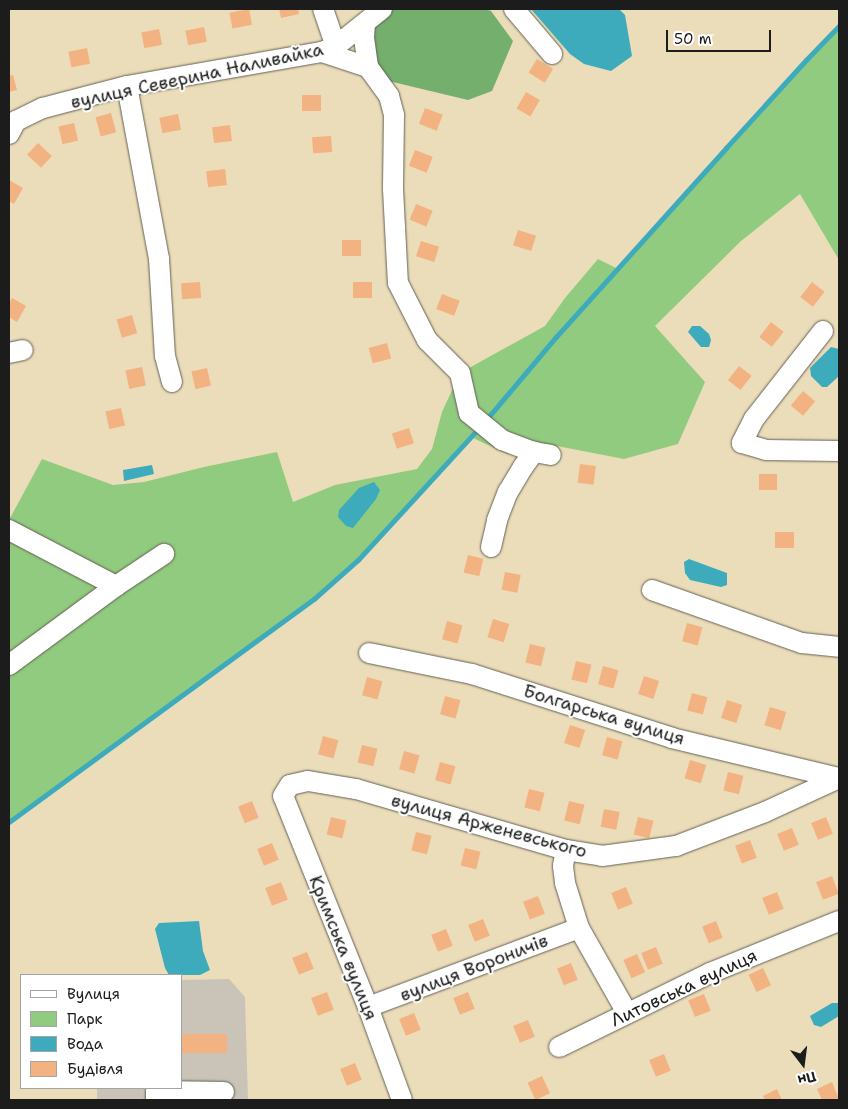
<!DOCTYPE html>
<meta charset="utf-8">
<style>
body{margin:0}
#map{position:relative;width:848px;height:1109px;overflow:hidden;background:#ebddba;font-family:"Shantell Sans",sans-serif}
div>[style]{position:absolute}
.industrial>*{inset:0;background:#c9c3b8}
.green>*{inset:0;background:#91cb7f}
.forest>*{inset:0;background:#74af6e}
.water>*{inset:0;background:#3dabbb}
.stream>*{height:4.5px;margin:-2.25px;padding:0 2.25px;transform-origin:2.25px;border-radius:2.25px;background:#3dabbb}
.building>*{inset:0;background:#f3b281;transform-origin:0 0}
.roads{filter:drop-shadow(0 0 1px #646053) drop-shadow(0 0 1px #646053)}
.minor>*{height:20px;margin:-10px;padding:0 10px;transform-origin:10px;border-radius:10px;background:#fff}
span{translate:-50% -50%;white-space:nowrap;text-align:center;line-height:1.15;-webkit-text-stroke:4px #fff;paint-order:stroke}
.street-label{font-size:18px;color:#1c1c1c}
.frame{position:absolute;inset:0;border:10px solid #1c1c1c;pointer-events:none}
.legend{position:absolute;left:20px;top:974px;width:162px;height:115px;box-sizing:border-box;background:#fff;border:1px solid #a4a4a4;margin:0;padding:6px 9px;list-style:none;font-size:15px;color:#1c1c1c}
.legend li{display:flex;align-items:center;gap:10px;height:25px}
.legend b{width:25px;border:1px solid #a4a4a4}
.north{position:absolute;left:778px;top:1039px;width:50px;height:50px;-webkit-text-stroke:4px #fff;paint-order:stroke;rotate:165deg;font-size:14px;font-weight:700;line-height:20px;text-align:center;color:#1c1c1c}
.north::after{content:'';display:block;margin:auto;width:18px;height:22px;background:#1c1c1c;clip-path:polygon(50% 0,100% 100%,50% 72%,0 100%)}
.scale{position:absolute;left:666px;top:30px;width:105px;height:22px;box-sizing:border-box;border:2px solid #1c1c1c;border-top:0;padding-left:6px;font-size:15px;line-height:18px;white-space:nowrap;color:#1c1c1c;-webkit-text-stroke:4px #fff;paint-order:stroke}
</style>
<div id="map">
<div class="industrial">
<div style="clip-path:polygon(229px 979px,245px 997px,248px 1100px,97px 1100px,97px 1088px,181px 1088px,181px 980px)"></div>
</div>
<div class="green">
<div style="clip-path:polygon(839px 26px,839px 260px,800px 194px,741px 241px,655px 326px,705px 382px,678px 444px,624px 459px,557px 446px,551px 455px,519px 448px,507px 454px,471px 437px,358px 560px,314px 599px,9px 822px,9px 520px,42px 459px,113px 485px,144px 482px,204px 467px,277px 452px,293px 502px,335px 485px,417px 469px,432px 449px,442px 412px,460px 373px,545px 326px,565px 298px,598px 259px,618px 269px,806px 60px)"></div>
</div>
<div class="forest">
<div style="clip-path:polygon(382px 9px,485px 9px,491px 11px,513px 41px,492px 91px,468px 100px,376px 78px,364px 38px)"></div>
</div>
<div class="water">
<div style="clip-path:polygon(531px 9px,619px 9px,625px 15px,632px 56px,611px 71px,584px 64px,570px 54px)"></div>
<div style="clip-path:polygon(692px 326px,700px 326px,709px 334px,711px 340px,709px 347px,701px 347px,688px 332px)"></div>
<div style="clip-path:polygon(831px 347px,839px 349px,839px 376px,827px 387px,822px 387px,811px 376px,810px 368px)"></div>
<div style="clip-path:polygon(152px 465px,154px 474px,124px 481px,123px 470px)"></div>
<div style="clip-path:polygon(374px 482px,380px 490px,376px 499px,353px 528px,346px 526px,338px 517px,339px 510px,359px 488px)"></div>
<div style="clip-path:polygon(689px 559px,727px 573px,727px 585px,721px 587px,690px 580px,685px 573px,684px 562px)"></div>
<div style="clip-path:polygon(199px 921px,203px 951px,210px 970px,200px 975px,169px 975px,165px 968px,155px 929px,159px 923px)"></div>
<div style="clip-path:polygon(832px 1003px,839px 1003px,839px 1016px,821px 1027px,814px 1025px,810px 1016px)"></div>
</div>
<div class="stream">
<div style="left:486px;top:420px;width:109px;rotate:-49.9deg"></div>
<div style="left:556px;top:337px;width:254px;rotate:-48deg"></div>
<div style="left:726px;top:148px;width:119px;rotate:-47.7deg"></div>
<div style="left:806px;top:60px;width:47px;rotate:-45.9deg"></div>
<div style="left:9px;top:822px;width:378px;rotate:-36.2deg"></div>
<div style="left:314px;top:599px;width:59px;rotate:-41.6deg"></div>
<div style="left:358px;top:560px;width:179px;rotate:-47.5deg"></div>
</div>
<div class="building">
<div style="left:249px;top:9px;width:16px;height:20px;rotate:79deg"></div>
<div style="clip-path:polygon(279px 9px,298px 9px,299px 14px,281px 18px)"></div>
<div style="left:204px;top:27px;width:15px;height:19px;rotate:79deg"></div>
<div style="left:159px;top:29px;width:16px;height:18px;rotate:79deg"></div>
<div style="left:87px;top:48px;width:16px;height:19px;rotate:79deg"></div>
<div style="left:537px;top:59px;width:19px;height:16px;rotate:32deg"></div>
<div style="clip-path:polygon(13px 75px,17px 90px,9px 92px,9px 76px)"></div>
<div style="left:526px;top:92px;width:16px;height:19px;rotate:30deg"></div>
<div style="left:302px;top:95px;width:19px;height:16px"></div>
<div style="left:425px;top:108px;width:19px;height:17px;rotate:21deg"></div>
<div style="left:111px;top:113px;width:20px;height:16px;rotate:75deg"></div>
<div style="left:178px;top:114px;width:16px;height:19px;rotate:79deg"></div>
<div style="left:74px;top:123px;width:18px;height:16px;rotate:77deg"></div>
<div style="left:230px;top:125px;width:16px;height:18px;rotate:83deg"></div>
<div style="left:331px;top:136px;width:16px;height:19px;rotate:86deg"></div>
<div style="left:38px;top:143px;width:19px;height:16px;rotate:43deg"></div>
<div style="left:415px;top:150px;width:19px;height:17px;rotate:21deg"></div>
<div style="left:225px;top:169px;width:16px;height:19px;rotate:83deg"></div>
<div style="clip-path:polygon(9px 180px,23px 188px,14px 204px,9px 201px)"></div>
<div style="left:416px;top:204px;width:18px;height:17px;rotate:22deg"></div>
<div style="left:518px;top:230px;width:19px;height:16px;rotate:18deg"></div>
<div style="left:361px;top:240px;width:16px;height:19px;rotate:90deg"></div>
<div style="left:421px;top:241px;width:19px;height:16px;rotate:18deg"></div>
<div style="left:200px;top:282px;width:16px;height:19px;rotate:86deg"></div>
<div style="left:353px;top:282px;width:19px;height:16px"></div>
<div style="left:812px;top:282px;width:16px;height:19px;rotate:38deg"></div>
<div style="left:442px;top:294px;width:19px;height:16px;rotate:21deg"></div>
<div style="clip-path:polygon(12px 298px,26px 306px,17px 322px,9px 317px,9px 304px)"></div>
<div style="left:132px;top:315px;width:19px;height:16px;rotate:74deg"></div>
<div style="left:771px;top:322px;width:16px;height:19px;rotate:38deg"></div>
<div style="left:387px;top:343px;width:16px;height:19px;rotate:75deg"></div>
<div style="left:739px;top:366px;width:16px;height:18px;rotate:38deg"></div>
<div style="left:142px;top:367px;width:19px;height:17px;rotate:78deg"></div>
<div style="left:207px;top:368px;width:18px;height:16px;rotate:77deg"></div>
<div style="left:803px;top:391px;width:16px;height:19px;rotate:40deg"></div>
<div style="left:121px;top:408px;width:18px;height:16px;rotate:77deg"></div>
<div style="left:409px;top:428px;width:16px;height:18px;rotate:72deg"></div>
<div style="left:580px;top:464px;width:16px;height:19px;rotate:7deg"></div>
<div style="left:759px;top:474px;width:18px;height:16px"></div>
<div style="left:775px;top:532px;width:19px;height:16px"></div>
<div style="left:468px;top:555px;width:16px;height:18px;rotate:14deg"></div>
<div style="left:505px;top:572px;width:16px;height:18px;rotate:11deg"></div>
<div style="left:493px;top:619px;width:17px;height:19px;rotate:17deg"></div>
<div style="left:447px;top:621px;width:16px;height:19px;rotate:15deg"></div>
<div style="left:687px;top:623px;width:16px;height:19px;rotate:15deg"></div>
<div style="left:530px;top:644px;width:16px;height:19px;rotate:14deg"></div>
<div style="left:576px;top:661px;width:16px;height:19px;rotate:14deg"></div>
<div style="left:603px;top:666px;width:16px;height:19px;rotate:15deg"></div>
<div style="left:644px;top:676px;width:16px;height:19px;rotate:18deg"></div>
<div style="left:367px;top:677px;width:16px;height:19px;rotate:15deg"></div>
<div style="left:692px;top:693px;width:16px;height:18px;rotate:15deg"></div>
<div style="left:445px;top:696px;width:16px;height:19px;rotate:15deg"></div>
<div style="left:727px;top:700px;width:16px;height:19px;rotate:18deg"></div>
<div style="left:770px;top:707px;width:17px;height:19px;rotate:17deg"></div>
<div style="left:570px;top:725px;width:16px;height:19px;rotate:18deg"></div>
<div style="left:323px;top:736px;width:16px;height:19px;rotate:15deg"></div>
<div style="left:607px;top:737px;width:16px;height:19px;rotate:15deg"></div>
<div style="left:362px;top:745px;width:16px;height:18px;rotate:14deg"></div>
<div style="left:404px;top:751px;width:16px;height:19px;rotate:15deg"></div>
<div style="left:690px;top:760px;width:17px;height:19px;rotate:17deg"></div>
<div style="left:440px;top:762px;width:16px;height:19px;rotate:15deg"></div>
<div style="left:728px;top:772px;width:16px;height:19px;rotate:14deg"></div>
<div style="left:529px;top:789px;width:16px;height:19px;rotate:14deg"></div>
<div style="left:252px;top:801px;width:18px;height:15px;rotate:68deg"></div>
<div style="left:569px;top:801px;width:16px;height:20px;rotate:14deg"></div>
<div style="left:604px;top:809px;width:16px;height:18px;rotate:11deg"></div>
<div style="left:331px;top:817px;width:16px;height:18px;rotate:14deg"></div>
<div style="left:638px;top:817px;width:16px;height:18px;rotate:14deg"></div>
<div style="left:826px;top:817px;width:18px;height:16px;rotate:68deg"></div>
<div style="left:792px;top:828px;width:18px;height:16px;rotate:68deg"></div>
<div style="left:416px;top:832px;width:16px;height:19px;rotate:14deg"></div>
<div style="left:750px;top:840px;width:19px;height:16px;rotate:69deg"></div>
<div style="left:272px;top:843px;width:18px;height:16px;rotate:68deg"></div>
<div style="left:465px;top:848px;width:16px;height:18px;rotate:14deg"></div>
<div style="left:832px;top:876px;width:19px;height:17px;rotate:69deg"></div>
<div style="left:281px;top:882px;width:19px;height:17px;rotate:69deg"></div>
<div style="left:626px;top:887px;width:18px;height:16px;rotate:68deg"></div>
<div style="left:777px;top:892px;width:18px;height:16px;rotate:68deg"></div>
<div style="left:538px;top:896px;width:19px;height:16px;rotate:69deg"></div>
<div style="left:483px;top:919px;width:18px;height:16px;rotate:68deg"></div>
<div style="left:716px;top:921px;width:18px;height:15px;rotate:68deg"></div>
<div style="left:446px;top:929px;width:18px;height:16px;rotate:68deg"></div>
<div style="left:656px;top:947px;width:18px;height:16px;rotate:68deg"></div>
<div style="left:307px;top:952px;width:18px;height:16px;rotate:68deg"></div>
<div style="left:637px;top:954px;width:20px;height:15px;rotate:66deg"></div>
<div style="left:571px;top:963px;width:18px;height:15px;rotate:68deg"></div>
<div style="left:763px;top:968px;width:19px;height:16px;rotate:65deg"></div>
<div style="left:327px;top:992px;width:19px;height:17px;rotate:69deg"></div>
<div style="left:468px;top:992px;width:18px;height:16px;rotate:68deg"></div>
<div style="left:704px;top:994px;width:18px;height:17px;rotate:68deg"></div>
<div style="left:414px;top:1013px;width:18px;height:16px;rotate:68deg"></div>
<div style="left:528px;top:1020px;width:18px;height:16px;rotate:68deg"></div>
<div style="left:181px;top:1034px;width:46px;height:19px"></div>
<div style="left:664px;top:1054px;width:18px;height:16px;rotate:68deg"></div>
<div style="left:355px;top:1063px;width:18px;height:16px;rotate:68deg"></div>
<div style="left:542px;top:1076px;width:19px;height:16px;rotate:65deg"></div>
<div style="clip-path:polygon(832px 1082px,839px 1099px,822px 1100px,817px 1089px)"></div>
<div style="clip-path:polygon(777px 1089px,782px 1100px,765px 1100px,763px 1096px)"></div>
</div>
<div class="roads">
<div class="minor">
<div style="left:323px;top:9px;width:39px;rotate:71deg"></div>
<div style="left:514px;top:9px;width:59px;rotate:49.8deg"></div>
<div style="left:365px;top:23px;width:15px;rotate:94deg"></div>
<div style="left:364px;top:38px;width:29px;rotate:82deg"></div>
<div style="left:368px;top:67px;width:36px;rotate:54deg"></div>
<div style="left:389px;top:96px;width:20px;rotate:75deg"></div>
<div style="left:394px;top:115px;width:74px;rotate:90.8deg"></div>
<div style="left:393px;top:189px;width:94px;rotate:87deg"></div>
<div style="left:398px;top:283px;width:64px;rotate:63deg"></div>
<div style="left:427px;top:340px;width:47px;rotate:45deg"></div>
<div style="left:460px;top:373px;width:41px;rotate:77.3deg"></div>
<div style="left:469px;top:413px;width:43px;rotate:39.3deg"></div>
<div style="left:502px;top:440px;width:34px;rotate:21deg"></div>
<div style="left:322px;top:52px;width:48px;rotate:18.1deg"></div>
<div style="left:127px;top:86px;width:176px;rotate:79.5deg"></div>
<div style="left:159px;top:259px;width:97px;rotate:86.5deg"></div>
<div style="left:165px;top:356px;width:27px;rotate:75deg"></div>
<div style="left:9px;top:134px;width:15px;rotate:-62deg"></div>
<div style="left:16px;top:121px;width:30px;rotate:-26deg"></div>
<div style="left:43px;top:108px;width:87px;rotate:-14.7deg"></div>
<div style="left:127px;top:86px;width:198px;rotate:-9.9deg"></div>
<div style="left:322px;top:52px;width:15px;rotate:-23deg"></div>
<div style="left:336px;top:46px;width:59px;rotate:-38.8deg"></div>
<div style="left:823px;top:331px;width:112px;rotate:128.1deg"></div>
<div style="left:754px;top:419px;width:27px;rotate:117deg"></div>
<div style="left:742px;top:443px;width:25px;rotate:16deg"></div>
<div style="left:766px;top:450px;width:73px;rotate:0.8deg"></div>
<div style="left:9px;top:353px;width:14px;rotate:-12deg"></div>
<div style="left:9px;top:530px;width:121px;rotate:27.6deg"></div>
<div style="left:491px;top:547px;width:28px;rotate:-77deg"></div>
<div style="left:497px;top:520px;width:30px;rotate:-69deg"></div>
<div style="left:508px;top:492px;width:29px;rotate:-59deg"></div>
<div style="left:523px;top:467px;width:19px;rotate:-54deg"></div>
<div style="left:534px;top:452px;width:17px;rotate:10deg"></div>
<div style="left:652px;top:590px;width:159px;rotate:19.5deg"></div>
<div style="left:802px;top:643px;width:37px;rotate:6deg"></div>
<div style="left:369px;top:653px;width:105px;rotate:11.5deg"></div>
<div style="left:472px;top:674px;width:210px;rotate:17.7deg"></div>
<div style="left:672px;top:738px;width:172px;rotate:13.5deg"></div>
<div style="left:9px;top:665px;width:133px;rotate:-36.4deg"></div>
<div style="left:116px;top:586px;width:58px;rotate:-33.7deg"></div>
<div style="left:566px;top:850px;width:16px;rotate:101deg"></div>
<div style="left:563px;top:866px;width:17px;rotate:83deg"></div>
<div style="left:565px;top:883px;width:47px;rotate:72.7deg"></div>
<div style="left:579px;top:928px;width:98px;rotate:60.5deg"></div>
<div style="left:368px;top:1007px;width:225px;rotate:-20.5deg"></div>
<div style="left:559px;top:1047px;width:168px;rotate:-26.1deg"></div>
<div style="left:710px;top:973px;width:139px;rotate:-22deg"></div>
<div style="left:156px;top:1100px;width:9px;rotate:-90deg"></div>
<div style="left:156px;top:1091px;width:68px;rotate:0.8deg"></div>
<div style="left:402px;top:1100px;width:99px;rotate:-110.1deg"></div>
<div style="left:368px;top:1007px;width:227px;rotate:-111.9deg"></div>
<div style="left:283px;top:796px;width:13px;rotate:-58deg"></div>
<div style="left:290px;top:785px;width:18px;rotate:-13deg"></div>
<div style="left:308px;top:781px;width:49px;rotate:9.5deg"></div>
<div style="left:356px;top:789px;width:219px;rotate:16.2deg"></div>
<div style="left:566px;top:850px;width:36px;rotate:9deg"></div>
<div style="left:602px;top:856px;width:75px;rotate:-7.7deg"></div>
<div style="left:676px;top:846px;width:95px;rotate:-20.9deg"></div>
<div style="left:765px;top:812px;width:81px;rotate:-24.7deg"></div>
</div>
</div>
<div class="street-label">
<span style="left:197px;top:76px;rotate:-12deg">вулиця Северина Наливайка</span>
<span style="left:604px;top:715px;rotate:17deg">Болгарська вулиця</span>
<span style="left:489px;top:826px;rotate:15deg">вулиця Арженевського</span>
<span style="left:343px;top:948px;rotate:68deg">Кримська вулиця</span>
<span style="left:474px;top:968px;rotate:-21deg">вулиця Вороничів</span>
<span style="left:684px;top:988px;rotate:-25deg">Литовська вулиця</span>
</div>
<div class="frame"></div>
<ul class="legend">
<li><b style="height:6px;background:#fff"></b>Вулиця</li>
<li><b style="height:14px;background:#91cb7f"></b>Парк</li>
<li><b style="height:14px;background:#3dabbb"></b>Вода</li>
<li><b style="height:14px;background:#f3b281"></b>Будівля</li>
</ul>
<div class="north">Пн</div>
<div class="scale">50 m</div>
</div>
